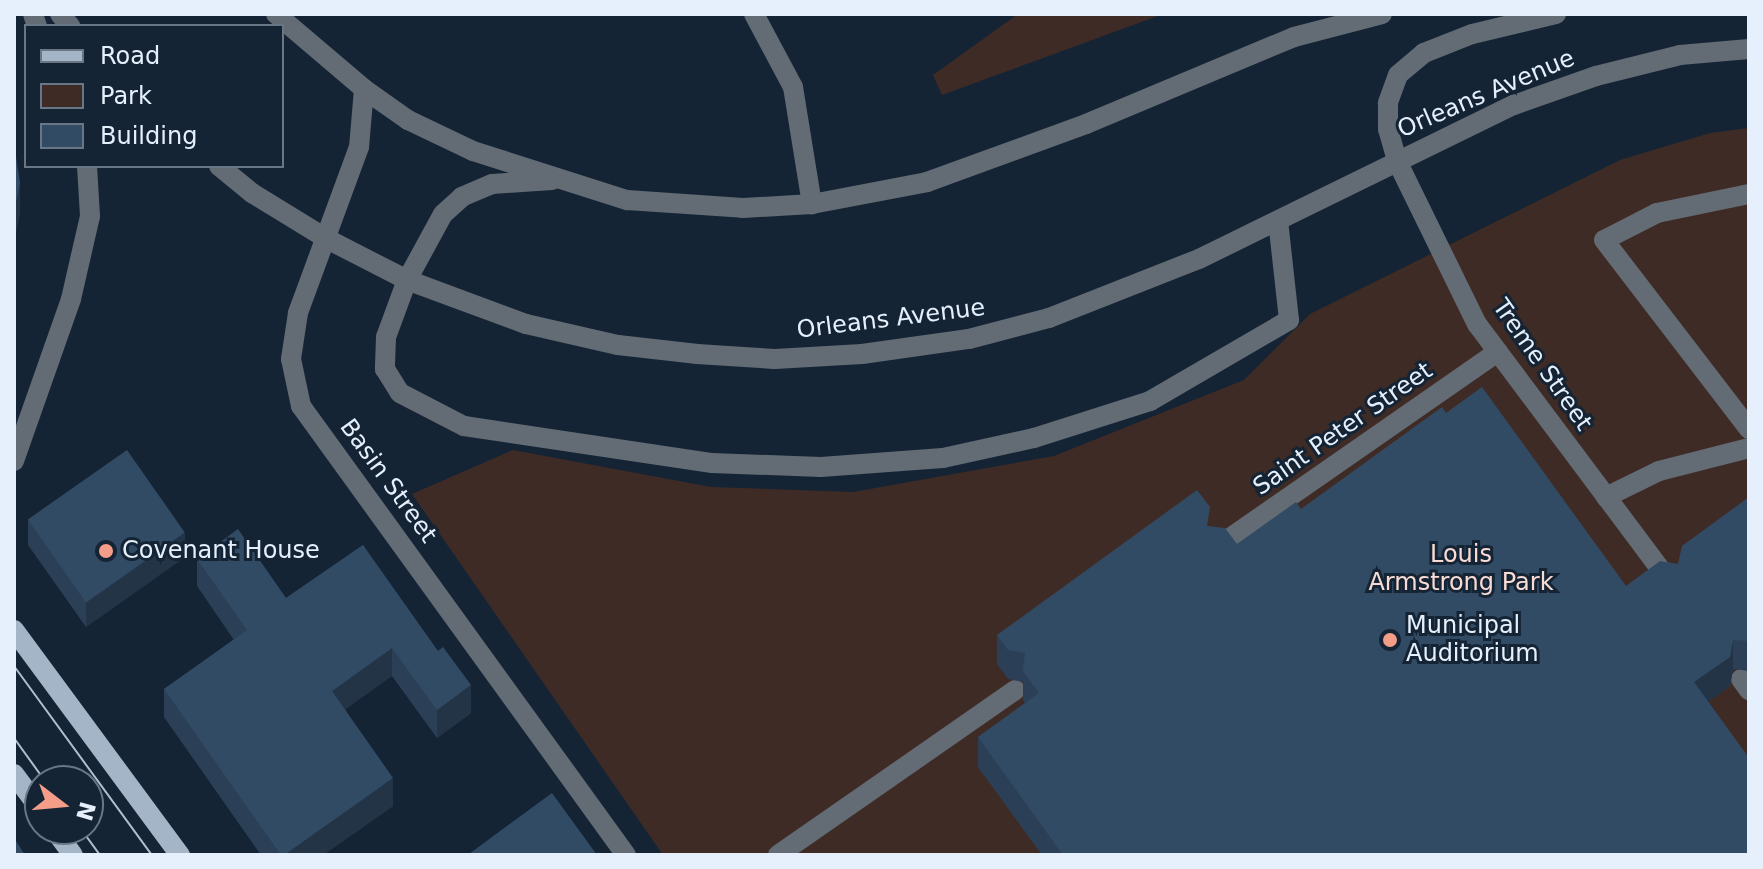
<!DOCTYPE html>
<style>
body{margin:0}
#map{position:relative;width:1763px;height:869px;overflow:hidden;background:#142435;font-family:"DejaVu Sans",sans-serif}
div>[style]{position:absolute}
.green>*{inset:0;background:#3f2b25}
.minor>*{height:20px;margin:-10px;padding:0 10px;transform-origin:10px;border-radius:10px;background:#636b74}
.major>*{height:20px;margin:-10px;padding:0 10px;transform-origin:10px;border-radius:10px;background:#a4b5c7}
.tram>*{height:2px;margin:-1px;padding:0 1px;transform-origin:1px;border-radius:1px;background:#b3becc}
.wall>*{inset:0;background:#2b4057}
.shaded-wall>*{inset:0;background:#233447}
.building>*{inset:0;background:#324b65;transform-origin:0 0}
.dots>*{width:22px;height:22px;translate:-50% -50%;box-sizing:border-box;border:4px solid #142435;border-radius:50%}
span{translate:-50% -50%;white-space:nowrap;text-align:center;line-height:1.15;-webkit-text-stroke:6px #142435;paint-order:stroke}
.street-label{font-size:24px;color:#e6f0fc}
.poi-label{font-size:24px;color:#e6f0fc}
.left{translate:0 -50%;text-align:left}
.park-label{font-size:24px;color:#f8dbd4}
.frame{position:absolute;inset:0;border:16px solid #e6f0fc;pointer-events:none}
.legend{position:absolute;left:24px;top:24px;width:260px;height:144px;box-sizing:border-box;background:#142435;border:2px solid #687685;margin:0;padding:10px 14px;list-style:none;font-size:24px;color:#e6f0fc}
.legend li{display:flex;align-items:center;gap:16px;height:40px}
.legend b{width:40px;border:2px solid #687685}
.north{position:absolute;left:24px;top:765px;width:80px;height:80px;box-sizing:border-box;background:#142435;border:2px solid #687685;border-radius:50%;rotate:106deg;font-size:22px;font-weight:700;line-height:32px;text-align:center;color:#e6f0fc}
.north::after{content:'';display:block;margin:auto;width:28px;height:36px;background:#f49e89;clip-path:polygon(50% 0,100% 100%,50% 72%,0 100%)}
</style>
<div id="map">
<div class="green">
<div style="clip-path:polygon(1018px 14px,1163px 14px,942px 95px,933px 75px)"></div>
<div style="clip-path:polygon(1749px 128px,1749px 855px,663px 855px,412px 494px,513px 450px,711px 487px,853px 492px,1054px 456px,1244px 380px,1310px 314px,1620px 160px,1710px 133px)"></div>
</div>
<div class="minor">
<div style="left:33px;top:14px;width:13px;rotate:72deg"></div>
<div style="left:60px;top:14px;width:16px;rotate:50deg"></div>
<div style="left:276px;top:14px;width:116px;rotate:40.4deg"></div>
<div style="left:364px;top:89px;width:54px;rotate:35.2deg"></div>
<div style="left:408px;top:120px;width:72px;rotate:25.5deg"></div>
<div style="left:473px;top:151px;width:162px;rotate:17.7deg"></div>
<div style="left:627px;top:200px;width:116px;rotate:3.9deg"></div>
<div style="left:743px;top:208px;width:69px;rotate:-3.3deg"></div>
<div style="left:812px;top:204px;width:117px;rotate:-10.8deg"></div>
<div style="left:927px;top:182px;width:169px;rotate:-20deg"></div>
<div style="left:1086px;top:124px;width:225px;rotate:-22.7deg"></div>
<div style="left:1294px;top:37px;width:91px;rotate:-14.6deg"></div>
<div style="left:754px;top:14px;width:83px;rotate:61.9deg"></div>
<div style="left:793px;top:87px;width:119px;rotate:80.8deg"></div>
<div style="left:1556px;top:14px;width:86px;rotate:166.6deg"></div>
<div style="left:1472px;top:34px;width:52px;rotate:158.4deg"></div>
<div style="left:1424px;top:53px;width:34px;rotate:140deg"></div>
<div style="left:1398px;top:75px;width:30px;rotate:110deg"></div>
<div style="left:1388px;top:103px;width:26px;rotate:90deg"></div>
<div style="left:1388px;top:129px;width:33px;rotate:74deg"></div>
<div style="left:1397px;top:161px;width:182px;rotate:63.9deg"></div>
<div style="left:1477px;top:324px;width:324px;rotate:53.2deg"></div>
<div style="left:364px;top:89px;width:58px;rotate:94.9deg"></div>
<div style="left:359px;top:147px;width:177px;rotate:110.2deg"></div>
<div style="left:298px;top:313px;width:47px;rotate:98.7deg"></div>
<div style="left:291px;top:359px;width:48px;rotate:78deg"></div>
<div style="left:301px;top:406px;width:554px;rotate:54.1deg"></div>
<div style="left:219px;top:166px;width:43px;rotate:39.3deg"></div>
<div style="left:252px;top:193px;width:88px;rotate:31.5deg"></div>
<div style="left:327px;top:239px;width:90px;rotate:27.1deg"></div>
<div style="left:407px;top:280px;width:127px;rotate:20.3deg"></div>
<div style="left:526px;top:324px;width:94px;rotate:12.9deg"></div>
<div style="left:618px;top:345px;width:80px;rotate:6.5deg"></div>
<div style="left:697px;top:354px;width:78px;rotate:3.7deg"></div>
<div style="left:775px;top:359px;width:87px;rotate:-3.3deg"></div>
<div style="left:862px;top:354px;width:108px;rotate:-8deg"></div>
<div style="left:969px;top:339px;width:83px;rotate:-14.7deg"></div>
<div style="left:1049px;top:318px;width:161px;rotate:-21.5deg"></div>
<div style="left:1199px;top:259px;width:351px;rotate:-26.1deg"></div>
<div style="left:1514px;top:105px;width:87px;rotate:-19.5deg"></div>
<div style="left:1596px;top:76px;width:87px;rotate:-14deg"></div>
<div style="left:1680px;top:55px;width:69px;rotate:-5deg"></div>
<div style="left:552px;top:180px;width:60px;rotate:176.2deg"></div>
<div style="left:492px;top:184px;width:33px;rotate:157deg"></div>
<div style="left:462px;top:197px;width:25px;rotate:138deg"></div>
<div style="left:443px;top:214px;width:75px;rotate:118.6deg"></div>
<div style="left:407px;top:280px;width:61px;rotate:110.2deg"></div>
<div style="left:386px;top:337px;width:32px;rotate:92deg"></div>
<div style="left:385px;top:369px;width:28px;rotate:58deg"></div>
<div style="left:400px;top:393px;width:72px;rotate:27.3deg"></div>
<div style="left:464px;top:426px;width:251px;rotate:8.5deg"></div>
<div style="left:712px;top:463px;width:109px;rotate:2.1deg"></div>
<div style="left:821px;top:467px;width:122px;rotate:-4.2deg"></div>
<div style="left:943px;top:458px;width:93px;rotate:-12.4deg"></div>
<div style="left:1034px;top:438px;width:122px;rotate:-17.7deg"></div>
<div style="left:1150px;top:401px;width:161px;rotate:-30.2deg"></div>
<div style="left:1289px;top:320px;width:100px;rotate:-96.3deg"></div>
<div style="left:1749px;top:194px;width:94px;rotate:168.3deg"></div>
<div style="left:1657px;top:213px;width:59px;rotate:153deg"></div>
<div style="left:1604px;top:240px;width:238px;rotate:52.5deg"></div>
<div style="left:14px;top:461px;width:172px;rotate:-70.6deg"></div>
<div style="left:71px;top:299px;width:85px;rotate:-77.1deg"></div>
<div style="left:90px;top:216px;width:50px;rotate:-93.4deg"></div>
<div style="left:1606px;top:497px;width:59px;rotate:-26.1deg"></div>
<div style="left:1659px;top:471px;width:93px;rotate:-14.3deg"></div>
<div style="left:1217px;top:547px;width:342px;rotate:-34.8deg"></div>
<div style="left:1741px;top:679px;width:14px;rotate:54deg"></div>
<div style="left:778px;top:855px;width:289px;rotate:-34.8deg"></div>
</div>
<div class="major">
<div style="left:14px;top:630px;width:280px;rotate:53.6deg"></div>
<div style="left:14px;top:774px;width:44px;rotate:53.4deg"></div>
<div style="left:54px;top:829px;width:32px;rotate:54deg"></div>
</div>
<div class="tram">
<div style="left:14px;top:666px;width:234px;rotate:53.9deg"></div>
<div style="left:14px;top:738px;width:53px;rotate:54.2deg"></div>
<div style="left:81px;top:829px;width:32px;rotate:54deg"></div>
</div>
<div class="wall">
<div style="clip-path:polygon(1446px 413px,1626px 586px,1678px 564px,1749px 497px,1749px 671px,1733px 669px,1730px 686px,1708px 702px,1749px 855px,1042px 855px,978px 767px,978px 737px,1025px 703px,1023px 700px,1023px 682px,1008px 679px,997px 664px,997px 635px,1210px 526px,1237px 544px,1301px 509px)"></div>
<div style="clip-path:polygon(28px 520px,185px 557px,86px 627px,28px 545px)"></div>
<div style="clip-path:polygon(363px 545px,471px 713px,437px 738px,392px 676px,345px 709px,393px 806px,323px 855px,261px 855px,164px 717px,164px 689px,234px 640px,197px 586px,197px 559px,286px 598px)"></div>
</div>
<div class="shaded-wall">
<div style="clip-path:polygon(20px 183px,20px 213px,14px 243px,14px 214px)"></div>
<div style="clip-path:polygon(185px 533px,185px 557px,86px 627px,86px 603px)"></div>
<div style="clip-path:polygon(1733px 640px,1733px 669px,1730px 686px,1694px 712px,1694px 682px)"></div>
<div style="clip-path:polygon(392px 648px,392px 676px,332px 719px,332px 691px)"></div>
<div style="clip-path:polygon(471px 685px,471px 713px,437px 738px,437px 710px)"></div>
<div style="clip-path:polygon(393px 778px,393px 806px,323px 855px,284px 855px)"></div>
</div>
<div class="building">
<div style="clip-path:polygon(14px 143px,20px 183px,14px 214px)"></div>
<div style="clip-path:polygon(1482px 387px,1626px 586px,1660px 561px,1678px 564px,1682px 546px,1749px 497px,1749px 641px,1733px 640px,1730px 657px,1694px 682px,1749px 758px,1749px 855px,1063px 855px,978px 737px,1039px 693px,1023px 671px,1025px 653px,1008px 650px,997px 635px,1197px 490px,1210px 507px,1207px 526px,1225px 528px,1237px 544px,1296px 502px,1301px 509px,1442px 407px,1446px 413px)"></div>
<div style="left:127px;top:450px;width:101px;height:121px;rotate:55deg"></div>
<div style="clip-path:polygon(238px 529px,286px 598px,363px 545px,438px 651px,443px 647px,471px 685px,437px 710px,392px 648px,332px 691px,393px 778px,284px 855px,281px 855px,164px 689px,247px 630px,197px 559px)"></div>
<div style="clip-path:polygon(552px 793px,597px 855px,470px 855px,469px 854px)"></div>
<div style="clip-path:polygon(14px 838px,25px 855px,14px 855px)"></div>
</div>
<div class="dots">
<div style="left:106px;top:551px;background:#f49e89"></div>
<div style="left:1390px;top:640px;background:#f49e89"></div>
</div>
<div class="street-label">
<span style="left:1486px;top:94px;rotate:-23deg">Orleans Avenue</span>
<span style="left:891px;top:319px;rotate:-7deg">Orleans Avenue</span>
<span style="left:1542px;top:365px;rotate:55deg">Treme Street</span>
<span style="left:1343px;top:429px;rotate:-35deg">Saint Peter Street</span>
<span style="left:388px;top:481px;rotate:54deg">Basin Street</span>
</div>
<div class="poi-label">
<span class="left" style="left:122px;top:551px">Covenant House</span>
<span class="left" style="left:1406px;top:640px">Municipal<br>Auditorium</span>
</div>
<div class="park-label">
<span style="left:1461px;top:569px">Louis<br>Armstrong Park</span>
</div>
<div class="frame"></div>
<ul class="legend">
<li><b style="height:10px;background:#a4b5c7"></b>Road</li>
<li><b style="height:22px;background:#3f2b25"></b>Park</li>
<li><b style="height:22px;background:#324b65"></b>Building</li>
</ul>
<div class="north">N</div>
</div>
